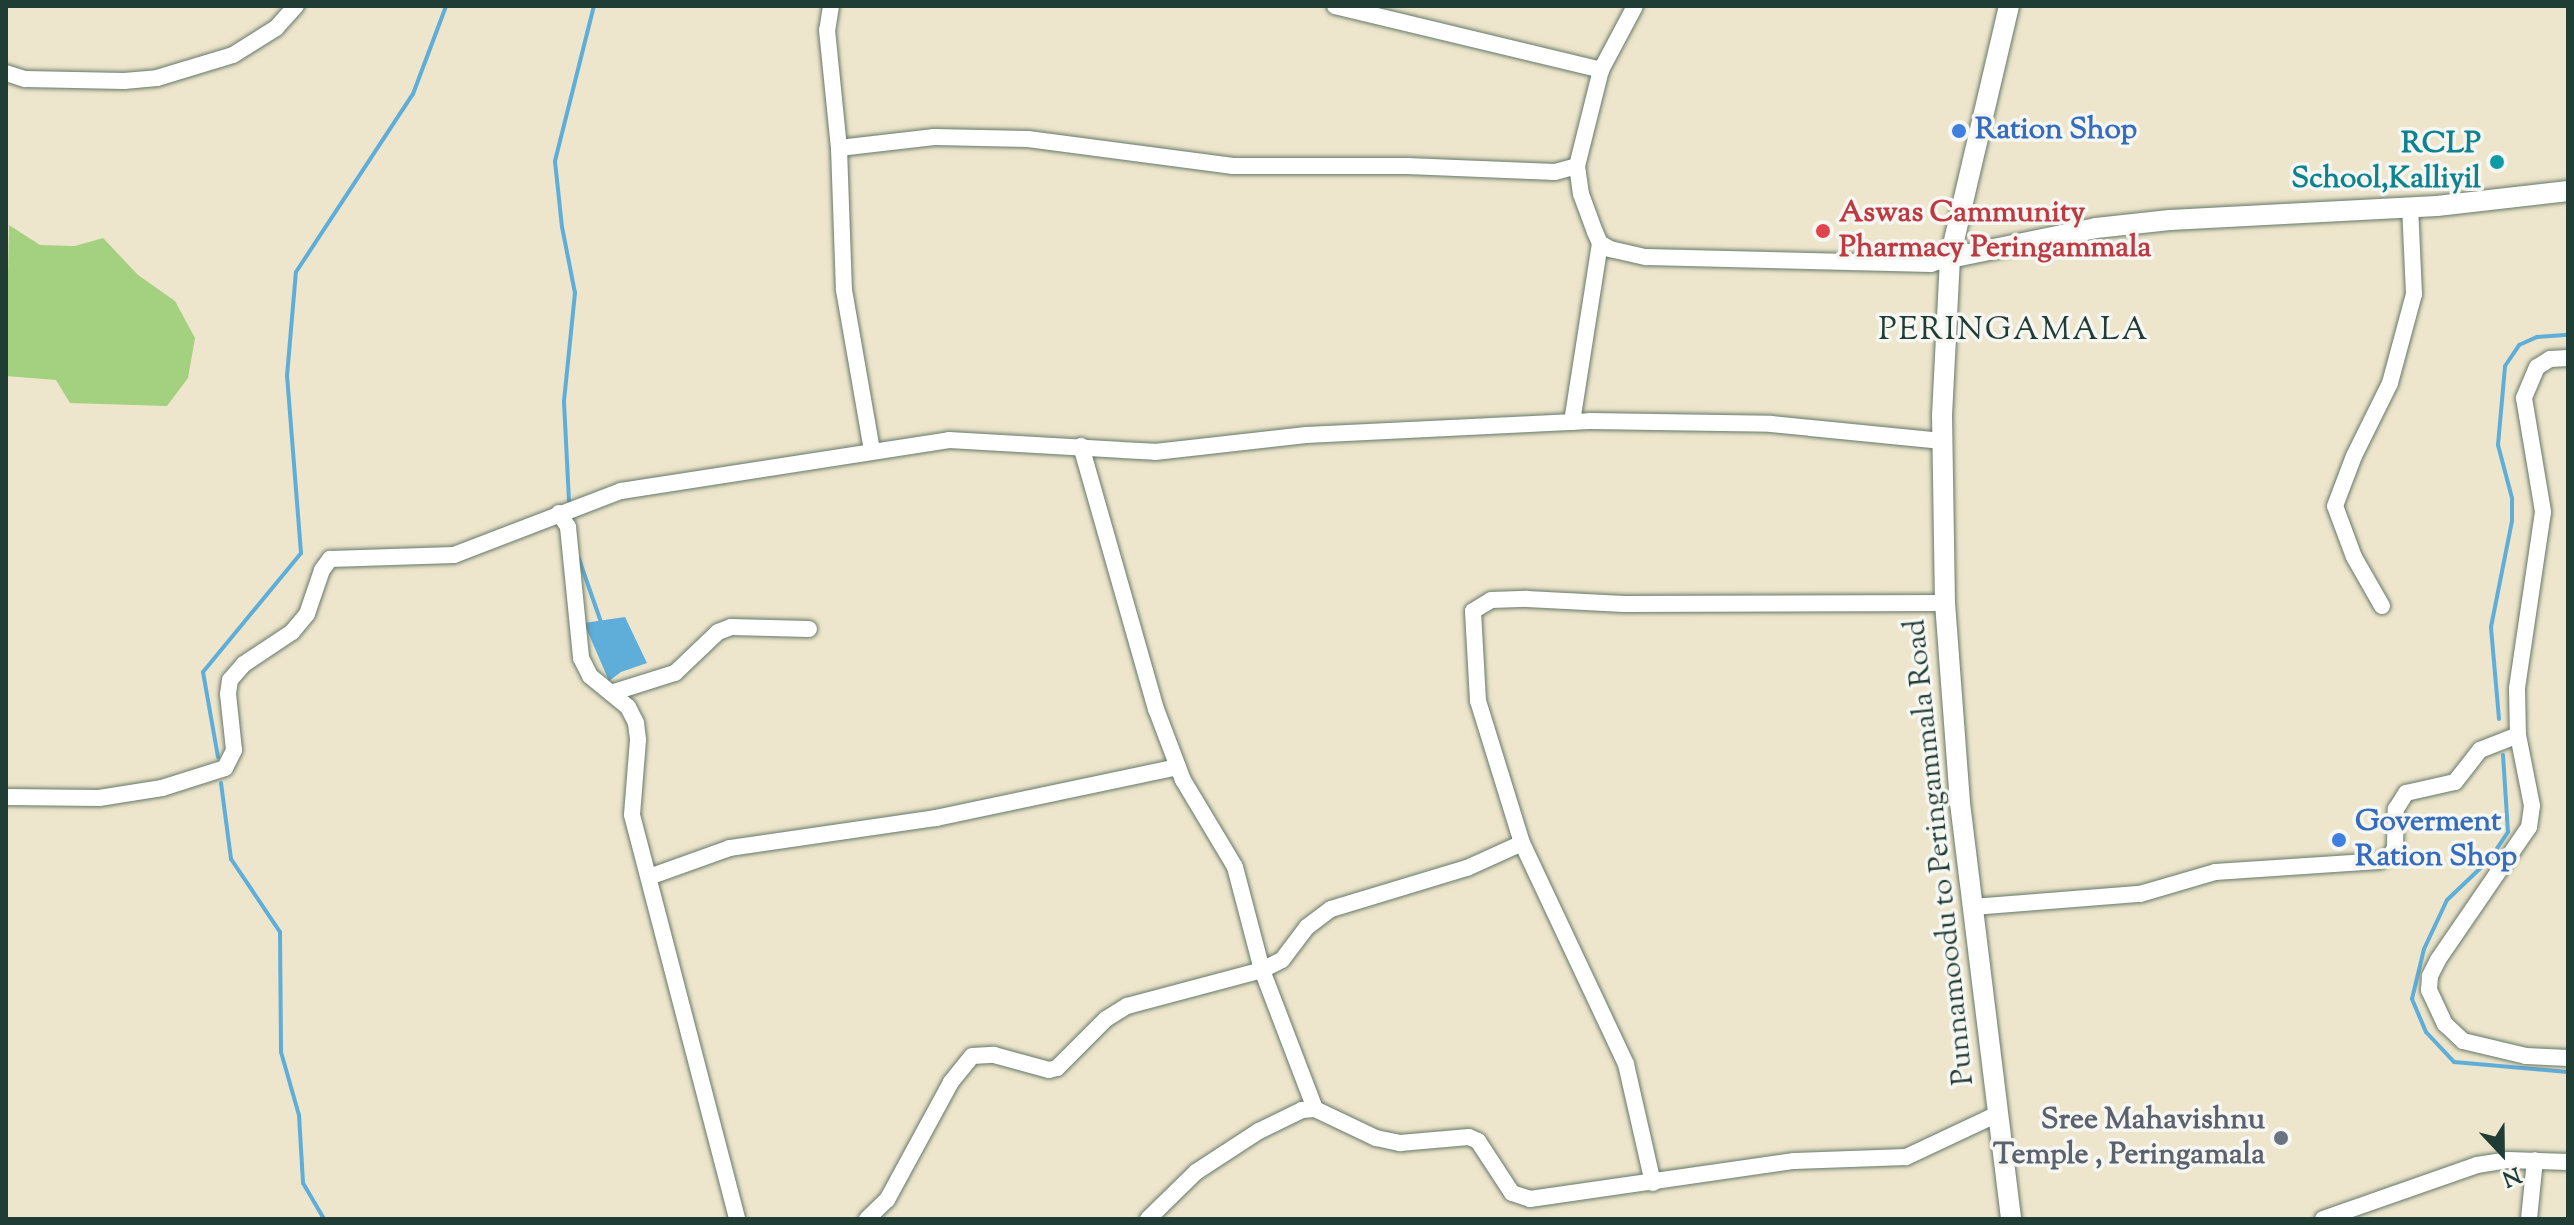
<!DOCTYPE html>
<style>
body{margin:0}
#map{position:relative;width:2574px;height:1225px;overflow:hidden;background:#ede6cc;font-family:"Sorts Mill Goudy",serif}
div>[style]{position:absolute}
.green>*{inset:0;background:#a3d17f}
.water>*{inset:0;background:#5faed9}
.stream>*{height:4px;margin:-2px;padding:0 2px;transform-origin:2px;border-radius:2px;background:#5faed9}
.roads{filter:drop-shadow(0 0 2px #677869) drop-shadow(0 0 2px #677869)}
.minor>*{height:16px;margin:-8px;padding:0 8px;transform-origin:8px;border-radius:8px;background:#fff}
.major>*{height:20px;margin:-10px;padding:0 10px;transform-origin:10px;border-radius:10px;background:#fff}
.dots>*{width:22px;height:22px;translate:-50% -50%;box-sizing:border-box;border:4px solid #f6f6f2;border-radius:50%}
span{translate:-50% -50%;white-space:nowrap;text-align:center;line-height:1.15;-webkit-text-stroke:7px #f6f6f2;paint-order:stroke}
.shop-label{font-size:30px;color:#366cbe;font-weight:700}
.left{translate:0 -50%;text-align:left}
.culture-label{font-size:30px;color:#0d838f;font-weight:700}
.right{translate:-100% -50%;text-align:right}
.health-label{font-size:30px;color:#be3a42;font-weight:700}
.street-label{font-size:30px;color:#1f3d34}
.worship-label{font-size:30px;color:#5b616d;font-weight:700}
.neighbourhood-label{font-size:32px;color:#1f3d34;letter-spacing:2px}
.frame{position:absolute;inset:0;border:8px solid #1f3d34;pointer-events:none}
.north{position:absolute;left:2462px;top:1113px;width:80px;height:80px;-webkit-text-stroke:6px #f6f6f2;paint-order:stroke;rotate:158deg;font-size:22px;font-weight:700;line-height:32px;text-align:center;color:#1f3d34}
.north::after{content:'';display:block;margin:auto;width:28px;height:36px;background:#1f3d34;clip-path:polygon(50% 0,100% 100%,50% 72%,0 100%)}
</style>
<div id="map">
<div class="green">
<div style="clip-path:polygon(9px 225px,40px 245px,75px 246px,103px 238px,138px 275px,175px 301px,195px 338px,188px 378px,167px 406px,70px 403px,56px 380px,6px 376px)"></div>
</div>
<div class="water">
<div style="clip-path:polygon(625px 617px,647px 663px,621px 672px,609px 681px,584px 623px)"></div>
</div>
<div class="stream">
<div style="left:569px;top:501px;width:100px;rotate:-92.9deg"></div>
<div style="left:564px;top:401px;width:109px;rotate:-84.2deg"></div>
<div style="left:575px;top:293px;width:67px;rotate:-101.1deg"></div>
<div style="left:562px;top:227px;width:66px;rotate:-96.1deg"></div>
<div style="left:555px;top:161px;width:160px;rotate:-75.9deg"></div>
<div style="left:579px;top:559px;width:67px;rotate:70.8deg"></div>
<div style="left:2499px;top:719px;width:92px;rotate:-95deg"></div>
<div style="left:2491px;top:627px;width:108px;rotate:-78.8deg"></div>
<div style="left:2512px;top:521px;width:23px;rotate:-90deg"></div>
<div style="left:2512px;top:498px;width:55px;rotate:-104.8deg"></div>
<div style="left:2498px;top:445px;width:79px;rotate:-84.9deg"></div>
<div style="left:2505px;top:366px;width:25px;rotate:-56deg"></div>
<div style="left:2519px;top:345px;width:20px;rotate:-24deg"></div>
<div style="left:2537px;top:337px;width:31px;rotate:-4deg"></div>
<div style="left:2503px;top:755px;width:77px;rotate:86.3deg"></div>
<div style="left:2508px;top:832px;width:32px;rotate:124deg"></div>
<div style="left:2490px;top:859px;width:59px;rotate:136.4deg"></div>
<div style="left:2447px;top:900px;width:54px;rotate:115.1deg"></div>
<div style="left:2424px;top:949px;width:51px;rotate:103.5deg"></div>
<div style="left:2412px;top:999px;width:36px;rotate:67deg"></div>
<div style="left:2426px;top:1032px;width:41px;rotate:47deg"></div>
<div style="left:2454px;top:1062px;width:114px;rotate:5deg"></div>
<div style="left:218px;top:757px;width:86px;rotate:-100deg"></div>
<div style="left:203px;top:672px;width:154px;rotate:-50.5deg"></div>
<div style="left:301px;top:553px;width:178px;rotate:-94.5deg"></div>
<div style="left:287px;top:376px;width:104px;rotate:-85.1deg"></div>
<div style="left:296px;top:272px;width:213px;rotate:-56.7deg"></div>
<div style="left:413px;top:94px;width:94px;rotate:-69.4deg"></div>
<div style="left:221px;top:783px;width:77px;rotate:82.5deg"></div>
<div style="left:231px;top:859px;width:88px;rotate:56.1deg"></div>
<div style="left:280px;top:932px;width:120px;rotate:89.5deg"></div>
<div style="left:281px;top:1052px;width:66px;rotate:74.1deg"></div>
<div style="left:299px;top:1115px;width:68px;rotate:86.6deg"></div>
<div style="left:303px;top:1183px;width:42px;rotate:59.7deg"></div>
</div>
<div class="roads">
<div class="minor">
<div style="left:831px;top:6px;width:24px;rotate:99deg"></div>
<div style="left:827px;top:30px;width:119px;rotate:84.2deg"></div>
<div style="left:839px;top:148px;width:142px;rotate:88deg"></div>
<div style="left:844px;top:290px;width:162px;rotate:80.1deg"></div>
<div style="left:1335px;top:6px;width:274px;rotate:13.5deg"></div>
<div style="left:6px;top:73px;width:20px;rotate:18deg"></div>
<div style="left:25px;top:79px;width:99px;rotate:1.2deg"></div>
<div style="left:124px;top:81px;width:33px;rotate:-5deg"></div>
<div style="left:157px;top:78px;width:79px;rotate:-16.8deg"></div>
<div style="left:233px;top:55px;width:51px;rotate:-32.1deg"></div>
<div style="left:276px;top:28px;width:30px;rotate:-48deg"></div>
<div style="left:839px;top:148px;width:96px;rotate:-6.6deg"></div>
<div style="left:934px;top:137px;width:94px;rotate:1.2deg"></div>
<div style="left:1028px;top:139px;width:207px;rotate:7.5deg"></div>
<div style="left:1233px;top:166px;width:174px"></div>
<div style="left:1407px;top:166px;width:148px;rotate:2.3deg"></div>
<div style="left:1555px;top:172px;width:23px;rotate:-15deg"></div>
<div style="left:1577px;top:166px;width:28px;rotate:82deg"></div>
<div style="left:1581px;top:194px;width:40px;rotate:69.8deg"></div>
<div style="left:1595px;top:232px;width:12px;rotate:66deg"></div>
<div style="left:1600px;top:243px;width:12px;rotate:31deg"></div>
<div style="left:1610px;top:249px;width:37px;rotate:13deg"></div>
<div style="left:1646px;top:257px;width:285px;rotate:1.4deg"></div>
<div style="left:1931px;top:264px;width:20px;rotate:-18deg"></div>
<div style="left:1577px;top:166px;width:99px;rotate:-76deg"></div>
<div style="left:1601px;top:70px;width:72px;rotate:-62deg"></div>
<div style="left:2568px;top:358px;width:18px;rotate:177deg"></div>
<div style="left:2550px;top:359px;width:15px;rotate:148deg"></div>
<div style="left:2537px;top:367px;width:34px;rotate:113deg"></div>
<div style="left:2524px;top:398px;width:116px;rotate:80.5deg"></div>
<div style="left:2543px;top:512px;width:179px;rotate:98.4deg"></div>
<div style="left:2517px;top:689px;width:46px;rotate:88.8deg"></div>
<div style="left:2518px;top:735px;width:72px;rotate:78.8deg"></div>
<div style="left:2532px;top:806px;width:21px;rotate:98deg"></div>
<div style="left:2529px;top:827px;width:161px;rotate:124.4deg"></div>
<div style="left:2438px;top:960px;width:18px;rotate:117deg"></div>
<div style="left:2430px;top:976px;width:14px;rotate:94deg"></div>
<div style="left:2429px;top:990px;width:38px;rotate:65deg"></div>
<div style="left:2445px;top:1024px;width:25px;rotate:43deg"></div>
<div style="left:2463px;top:1041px;width:65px;rotate:13.4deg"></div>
<div style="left:2526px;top:1056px;width:42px;rotate:2.7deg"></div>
<div style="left:1572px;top:422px;width:181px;rotate:-81.1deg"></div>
<div style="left:1081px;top:446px;width:273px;rotate:74.1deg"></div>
<div style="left:1156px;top:709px;width:76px;rotate:69.2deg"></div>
<div style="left:1183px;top:780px;width:101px;rotate:59.1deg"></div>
<div style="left:1235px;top:867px;width:106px;rotate:75.3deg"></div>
<div style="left:1262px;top:970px;width:149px;rotate:69.1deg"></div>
<div style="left:559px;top:513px;width:17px;rotate:57deg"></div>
<div style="left:568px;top:527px;width:132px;rotate:84.3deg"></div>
<div style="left:581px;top:658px;width:20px;rotate:63deg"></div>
<div style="left:590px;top:676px;width:49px;rotate:39.2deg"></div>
<div style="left:628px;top:707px;width:18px;rotate:63deg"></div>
<div style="left:636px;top:723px;width:17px;rotate:83deg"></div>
<div style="left:638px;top:740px;width:75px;rotate:94.6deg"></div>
<div style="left:632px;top:815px;width:417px;rotate:75.4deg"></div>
<div style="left:2382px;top:606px;width:56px;rotate:-119.7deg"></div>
<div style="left:2354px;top:557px;width:54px;rotate:-110.4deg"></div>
<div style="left:2335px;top:506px;width:53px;rotate:-69.2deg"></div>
<div style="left:2354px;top:456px;width:81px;rotate:-63.7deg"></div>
<div style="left:2390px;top:383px;width:92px;rotate:-74.9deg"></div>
<div style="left:2414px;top:294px;width:87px;rotate:-92.6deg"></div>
<div style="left:611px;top:693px;width:67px;rotate:-17.4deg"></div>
<div style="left:675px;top:673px;width:59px;rotate:-43.6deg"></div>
<div style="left:718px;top:632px;width:14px;rotate:-21deg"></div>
<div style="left:731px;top:627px;width:78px;rotate:1.5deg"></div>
<div style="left:6px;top:797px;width:93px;rotate:0.6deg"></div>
<div style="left:99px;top:798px;width:64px;rotate:-9deg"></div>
<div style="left:162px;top:788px;width:66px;rotate:-17.6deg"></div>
<div style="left:225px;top:768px;width:20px;rotate:-63deg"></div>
<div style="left:234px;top:750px;width:56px;rotate:-96.1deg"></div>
<div style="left:228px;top:694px;width:14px;rotate:-82deg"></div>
<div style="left:230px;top:680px;width:21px;rotate:-49deg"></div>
<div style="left:244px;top:664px;width:58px;rotate:-33.7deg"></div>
<div style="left:292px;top:632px;width:23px;rotate:-50deg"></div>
<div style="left:307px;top:614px;width:46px;rotate:-71.2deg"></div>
<div style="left:322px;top:570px;width:14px;rotate:-54deg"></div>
<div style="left:330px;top:559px;width:124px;rotate:-1.8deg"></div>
<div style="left:454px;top:555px;width:179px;rotate:-21deg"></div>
<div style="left:621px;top:491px;width:332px;rotate:-8.8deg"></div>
<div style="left:949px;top:440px;width:206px;rotate:3.3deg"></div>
<div style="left:1155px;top:452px;width:152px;rotate:-6.4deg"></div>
<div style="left:1306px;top:435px;width:284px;rotate:-2.8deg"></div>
<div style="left:1590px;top:421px;width:181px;rotate:0.9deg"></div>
<div style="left:1771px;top:424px;width:172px;rotate:5.7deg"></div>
<div style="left:649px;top:877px;width:86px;rotate:-19.7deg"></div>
<div style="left:730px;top:848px;width:208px;rotate:-8.3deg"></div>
<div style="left:936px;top:818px;width:247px;rotate:-11.9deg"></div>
<div style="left:1973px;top:907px;width:168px;rotate:-4.5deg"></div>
<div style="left:2140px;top:894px;width:78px;rotate:-16.3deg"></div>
<div style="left:2215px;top:872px;width:164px;rotate:-3.8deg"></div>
<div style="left:2379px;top:861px;width:12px;rotate:-24deg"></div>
<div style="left:2390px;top:856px;width:9px;rotate:-58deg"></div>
<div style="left:2395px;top:848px;width:39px;rotate:-89deg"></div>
<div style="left:2396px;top:809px;width:19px;rotate:-58deg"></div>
<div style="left:2406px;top:793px;width:50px;rotate:-12.7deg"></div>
<div style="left:2455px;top:782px;width:41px;rotate:-52deg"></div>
<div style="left:2480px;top:750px;width:41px;rotate:-21.5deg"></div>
<div style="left:1653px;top:1183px;width:122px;rotate:-102.8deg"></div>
<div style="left:1626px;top:1064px;width:244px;rotate:-115.2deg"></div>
<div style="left:1522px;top:843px;width:149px;rotate:-107.2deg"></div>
<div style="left:1478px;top:701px;width:90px;rotate:-93.2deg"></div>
<div style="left:1473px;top:611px;width:21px;rotate:-31deg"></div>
<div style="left:1491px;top:600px;width:36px;rotate:-2deg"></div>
<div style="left:1527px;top:599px;width:97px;rotate:3deg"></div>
<div style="left:1624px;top:604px;width:321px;rotate:-0.2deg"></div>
<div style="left:867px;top:1219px;width:28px;rotate:-44deg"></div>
<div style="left:887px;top:1200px;width:134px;rotate:-61.5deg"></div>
<div style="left:951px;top:1082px;width:33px;rotate:-51deg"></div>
<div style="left:972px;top:1056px;width:22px;rotate:-3deg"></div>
<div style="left:994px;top:1055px;width:57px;rotate:15.3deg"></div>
<div style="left:1049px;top:1070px;width:8px;rotate:-14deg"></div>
<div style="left:1057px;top:1068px;width:69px;rotate:-45deg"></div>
<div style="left:1106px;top:1019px;width:25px;rotate:-32deg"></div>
<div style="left:1127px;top:1006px;width:140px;rotate:-14.9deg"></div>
<div style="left:1262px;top:970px;width:22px;rotate:-27deg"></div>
<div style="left:1282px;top:960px;width:41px;rotate:-52.9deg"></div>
<div style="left:1307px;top:927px;width:30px;rotate:-37deg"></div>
<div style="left:1331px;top:909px;width:142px;rotate:-16.8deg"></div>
<div style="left:1467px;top:868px;width:60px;rotate:-24.4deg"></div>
<div style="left:1148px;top:1219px;width:67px;rotate:-44.4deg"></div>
<div style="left:1196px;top:1172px;width:75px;rotate:-33.1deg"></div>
<div style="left:1259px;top:1131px;width:48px;rotate:-26deg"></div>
<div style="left:1302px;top:1110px;width:13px;rotate:-4deg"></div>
<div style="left:1315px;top:1109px;width:68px;rotate:25.4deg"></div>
<div style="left:1376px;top:1138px;width:25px;rotate:12deg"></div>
<div style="left:1400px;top:1143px;width:69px;rotate:-5deg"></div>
<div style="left:1469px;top:1137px;width:10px;rotate:24deg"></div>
<div style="left:1478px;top:1141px;width:62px;rotate:56.8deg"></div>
<div style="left:1512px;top:1193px;width:19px;rotate:18deg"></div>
<div style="left:1530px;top:1199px;width:267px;rotate:-8.2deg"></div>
<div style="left:1794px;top:1161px;width:112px;rotate:-2deg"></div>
<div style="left:1906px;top:1157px;width:102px;rotate:-25.1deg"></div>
<div style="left:2323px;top:1219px;width:163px;rotate:-19.3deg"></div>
<div style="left:2477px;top:1165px;width:31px;rotate:-9deg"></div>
<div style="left:2508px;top:1160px;width:60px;rotate:1.9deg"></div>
<div style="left:2529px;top:1219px;width:59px;rotate:-84.2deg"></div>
</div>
<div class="major">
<div style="left:2009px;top:6px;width:259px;rotate:103.2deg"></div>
<div style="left:1950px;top:258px;width:156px;rotate:92.9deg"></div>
<div style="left:1942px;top:414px;width:189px;rotate:89.1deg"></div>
<div style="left:1945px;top:603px;width:201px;rotate:85.7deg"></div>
<div style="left:1960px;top:803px;width:419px;rotate:83deg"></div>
<div style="left:1950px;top:258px;width:149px;rotate:-11.6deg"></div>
<div style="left:2096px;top:228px;width:74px;rotate:-6.2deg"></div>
<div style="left:2170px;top:220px;width:267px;rotate:-3deg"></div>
<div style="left:2437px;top:206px;width:132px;rotate:-6.5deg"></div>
</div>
</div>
<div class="dots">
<div style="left:1959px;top:131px;background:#3f7fe0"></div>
<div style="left:2497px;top:162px;background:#0f9aa8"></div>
<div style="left:1823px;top:231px;background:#e0444e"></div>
<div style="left:2339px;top:840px;background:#3f7fe0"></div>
<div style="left:2281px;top:1138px;background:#6b7280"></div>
</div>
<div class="shop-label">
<span class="left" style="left:1975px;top:131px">Ration Shop</span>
<span class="left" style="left:2355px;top:840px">Goverment<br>Ration Shop</span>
</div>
<div class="culture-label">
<span class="right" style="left:2481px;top:162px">RCLP<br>School,Kalliyil</span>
</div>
<div class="health-label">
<span class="left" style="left:1839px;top:231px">Aswas Cammunity<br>Pharmacy Peringammala</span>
</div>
<div class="street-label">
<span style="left:1941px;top:852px;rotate:-96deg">Punnamoodu to Peringammala Road</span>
</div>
<div class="worship-label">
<span class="right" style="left:2265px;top:1138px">Sree Mahavishnu<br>Temple , Peringamala</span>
</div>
<div class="neighbourhood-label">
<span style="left:2014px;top:331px">PERINGAMALA</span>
</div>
<div class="frame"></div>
<div class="north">N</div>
</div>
